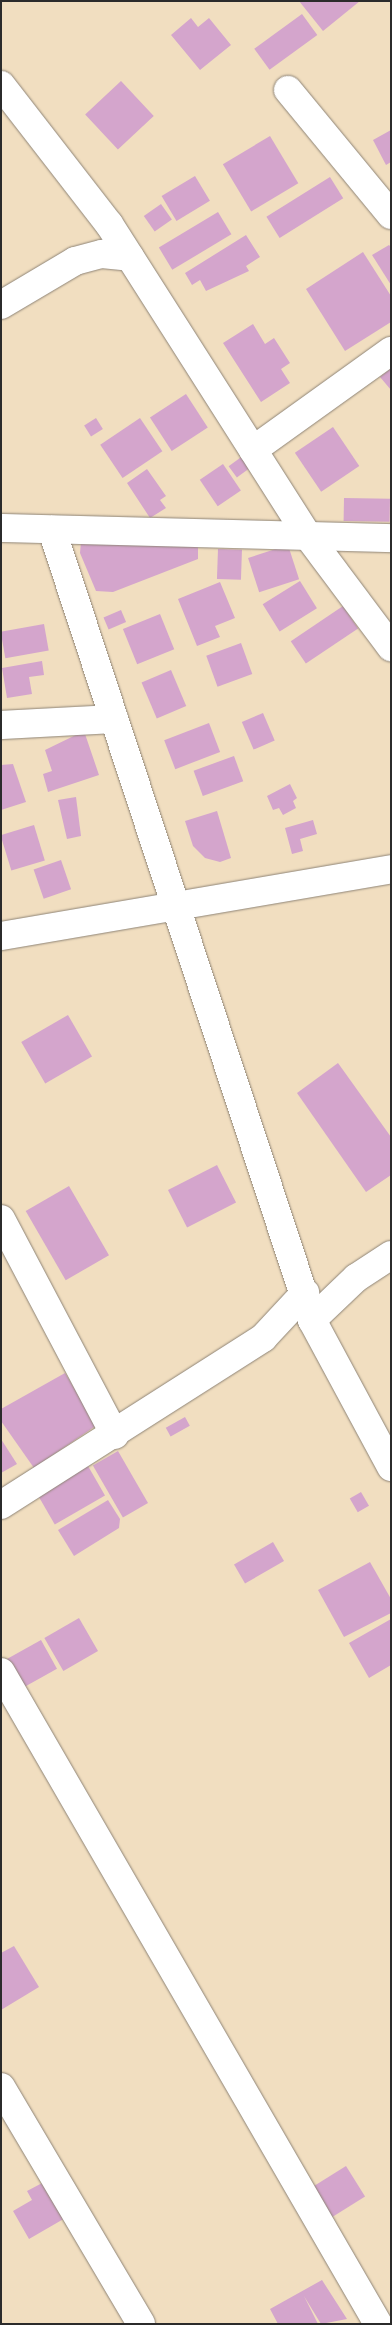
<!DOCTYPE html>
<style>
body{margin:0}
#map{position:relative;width:392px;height:2325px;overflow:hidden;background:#f1dec0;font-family:"Libre Caslon Text",serif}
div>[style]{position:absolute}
.building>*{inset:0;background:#d4a5cc;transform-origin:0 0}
.roads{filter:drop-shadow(0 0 1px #8e8476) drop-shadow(0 0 1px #8e8476)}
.minor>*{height:28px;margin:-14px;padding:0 14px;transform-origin:14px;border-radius:14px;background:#fff}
span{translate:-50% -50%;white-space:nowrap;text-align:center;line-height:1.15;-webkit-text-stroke:5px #f6f6f2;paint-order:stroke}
.frame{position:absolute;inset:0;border:2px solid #2b2b2b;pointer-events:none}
</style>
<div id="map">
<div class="building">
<div style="clip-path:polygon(299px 1px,360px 1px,323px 31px)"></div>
<div style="left:302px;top:14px;width:26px;height:59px;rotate:54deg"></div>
<div style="clip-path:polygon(191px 18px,198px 27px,209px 18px,231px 45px,200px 70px,171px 35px)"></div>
<div style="left:121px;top:81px;width:48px;height:49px;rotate:47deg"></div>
<div style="clip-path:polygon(391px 130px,391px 162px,386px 165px,373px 140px)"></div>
<div style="left:270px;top:136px;width:55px;height:55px;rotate:59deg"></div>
<div style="left:195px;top:176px;width:29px;height:39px;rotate:59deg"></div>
<div style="left:330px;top:177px;width:25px;height:75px;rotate:58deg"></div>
<div style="left:161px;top:204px;width:19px;height:21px;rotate:55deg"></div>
<div style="left:218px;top:212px;width:26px;height:69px;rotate:59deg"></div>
<div style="clip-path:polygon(246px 235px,260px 257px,246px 266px,249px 271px,206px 291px,200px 280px,192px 285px,185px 273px)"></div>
<div style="clip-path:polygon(389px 245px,391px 247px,391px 285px,372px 255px)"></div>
<div style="clip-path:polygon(363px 252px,391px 296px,391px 322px,345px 351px,306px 289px)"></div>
<div style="clip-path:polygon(253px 324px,265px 344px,274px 338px,290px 363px,281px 369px,290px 383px,261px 402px,223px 343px)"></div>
<div style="clip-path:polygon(391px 368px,391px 390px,380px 377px)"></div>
<div style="left:186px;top:394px;width:40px;height:43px;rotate:57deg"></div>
<div style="left:96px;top:418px;width:13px;height:14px;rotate:58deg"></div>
<div style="left:140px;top:418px;width:40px;height:48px;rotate:56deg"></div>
<div style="left:333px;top:427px;width:47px;height:46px;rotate:56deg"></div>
<div style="left:244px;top:455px;width:14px;height:19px;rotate:54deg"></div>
<div style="left:223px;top:464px;width:32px;height:28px;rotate:56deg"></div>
<div style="clip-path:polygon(147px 469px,166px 496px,160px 500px,166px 508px,150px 518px,127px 483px)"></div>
<div style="left:344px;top:498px;width:46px;height:23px;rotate:1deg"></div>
<div style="clip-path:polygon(198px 536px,198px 559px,113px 592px,96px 591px,80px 553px,81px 542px)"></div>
<div style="left:288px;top:545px;width:36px;height:42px;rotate:72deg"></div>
<div style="left:218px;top:549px;width:24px;height:30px;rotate:2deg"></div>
<div style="left:300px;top:581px;width:32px;height:44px;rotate:58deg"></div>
<div style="clip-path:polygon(220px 582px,235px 618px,215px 626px,220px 637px,197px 646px,178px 599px)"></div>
<div style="left:343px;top:606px;width:27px;height:63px;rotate:56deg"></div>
<div style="left:121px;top:610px;width:13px;height:19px;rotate:67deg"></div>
<div style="left:160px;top:614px;width:38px;height:40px;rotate:68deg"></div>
<div style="left:44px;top:624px;width:27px;height:44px;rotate:80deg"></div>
<div style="left:241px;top:643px;width:33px;height:37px;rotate:70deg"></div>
<div style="clip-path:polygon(42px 661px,44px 675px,29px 677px,32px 694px,7px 698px,2px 668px)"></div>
<div style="left:171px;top:670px;width:39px;height:32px;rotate:67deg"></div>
<div style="left:263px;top:713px;width:30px;height:23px;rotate:67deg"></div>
<div style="left:209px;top:723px;width:31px;height:48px;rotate:69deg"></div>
<div style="clip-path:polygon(84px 731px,99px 775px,48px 792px,43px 774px,52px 771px,45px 750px)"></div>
<div style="left:234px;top:756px;width:27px;height:43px;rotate:70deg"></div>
<div style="clip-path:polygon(13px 764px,26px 802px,1px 810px,1px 765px)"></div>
<div style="clip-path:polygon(290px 784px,297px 798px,293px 801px,296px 808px,283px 815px,279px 808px,273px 810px,267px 796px)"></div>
<div style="clip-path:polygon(76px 797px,81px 836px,67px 839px,58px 800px)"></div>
<div style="clip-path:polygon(217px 811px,231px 858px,220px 862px,205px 858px,193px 846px,185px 821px)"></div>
<div style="clip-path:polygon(313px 820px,317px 834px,300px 839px,303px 851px,292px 854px,285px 828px)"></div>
<div style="left:34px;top:825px;width:37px;height:35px;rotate:73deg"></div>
<div style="left:61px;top:860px;width:31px;height:29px;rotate:71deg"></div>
<div style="left:68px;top:1015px;width:48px;height:54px;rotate:60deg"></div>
<div style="clip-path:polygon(338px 1063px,391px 1137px,391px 1175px,366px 1192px,297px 1093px)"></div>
<div style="left:217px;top:1165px;width:42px;height:55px;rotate:63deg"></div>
<div style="left:69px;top:1186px;width:80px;height:50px;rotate:60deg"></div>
<div style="clip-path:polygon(65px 1373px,97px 1425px,34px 1468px,1px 1421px,1px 1409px)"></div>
<div style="left:185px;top:1417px;width:10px;height:22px;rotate:61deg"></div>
<div style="clip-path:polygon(1px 1439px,17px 1464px,1px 1473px)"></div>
<div style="left:118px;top:1451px;width:60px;height:29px;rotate:60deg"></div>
<div style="left:88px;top:1466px;width:34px;height:58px;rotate:60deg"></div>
<div style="left:361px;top:1492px;width:16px;height:13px;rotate:60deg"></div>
<div style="clip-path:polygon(108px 1500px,120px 1519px,119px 1528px,74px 1556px,58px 1530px)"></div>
<div style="left:273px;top:1542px;width:22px;height:45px;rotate:60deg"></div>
<div style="clip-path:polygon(370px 1562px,391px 1599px,391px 1613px,344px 1637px,318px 1590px)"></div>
<div style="left:79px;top:1618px;width:38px;height:40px;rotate:60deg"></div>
<div style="clip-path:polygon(391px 1619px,391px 1665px,369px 1678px,349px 1643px)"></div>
<div style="left:41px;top:1640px;width:33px;height:41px;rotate:61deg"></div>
<div style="clip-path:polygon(14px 1946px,39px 1987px,1px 2010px,1px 1953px)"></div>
<div style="left:346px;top:2166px;width:36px;height:41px;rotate:58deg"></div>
<div style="clip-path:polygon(46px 2181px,67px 2217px,29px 2239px,13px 2211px,32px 2200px,27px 2191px)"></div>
<div style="clip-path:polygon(322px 2280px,347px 2319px,321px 2324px,304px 2296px,318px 2324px,278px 2324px,270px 2309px)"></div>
</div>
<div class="roads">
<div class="minor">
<div style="left:1px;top:85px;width:176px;rotate:52.2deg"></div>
<div style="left:109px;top:224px;width:370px;rotate:57.5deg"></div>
<div style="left:308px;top:536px;width:139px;rotate:53.2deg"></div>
<div style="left:288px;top:90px;width:162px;rotate:50.5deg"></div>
<div style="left:1px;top:305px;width:86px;rotate:-30.7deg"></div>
<div style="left:75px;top:261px;width:28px;rotate:-15deg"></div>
<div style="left:102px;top:254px;width:28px;rotate:6deg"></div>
<div style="left:253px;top:450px;width:170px;rotate:-35.7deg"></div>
<div style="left:1px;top:528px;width:390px;rotate:1.5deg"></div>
<div style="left:52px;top:530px;width:832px;rotate:71.78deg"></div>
<div style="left:312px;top:1320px;width:167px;rotate:61.7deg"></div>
<div style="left:1px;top:725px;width:113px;rotate:-3deg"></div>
<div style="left:1px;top:936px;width:396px;rotate:-9.7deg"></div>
<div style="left:1px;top:1219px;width:244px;rotate:62.2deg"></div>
<div style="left:312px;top:1320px;width:61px;rotate:-43.7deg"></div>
<div style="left:356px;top:1278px;width:42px;rotate:-33.3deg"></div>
<div style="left:1px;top:1505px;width:311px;rotate:-32.5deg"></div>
<div style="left:263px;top:1338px;width:62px;rotate:-47deg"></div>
<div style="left:1px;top:1672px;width:753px;rotate:59.96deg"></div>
<div style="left:1px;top:2087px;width:275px;rotate:59.4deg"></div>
</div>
</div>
<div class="frame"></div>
</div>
